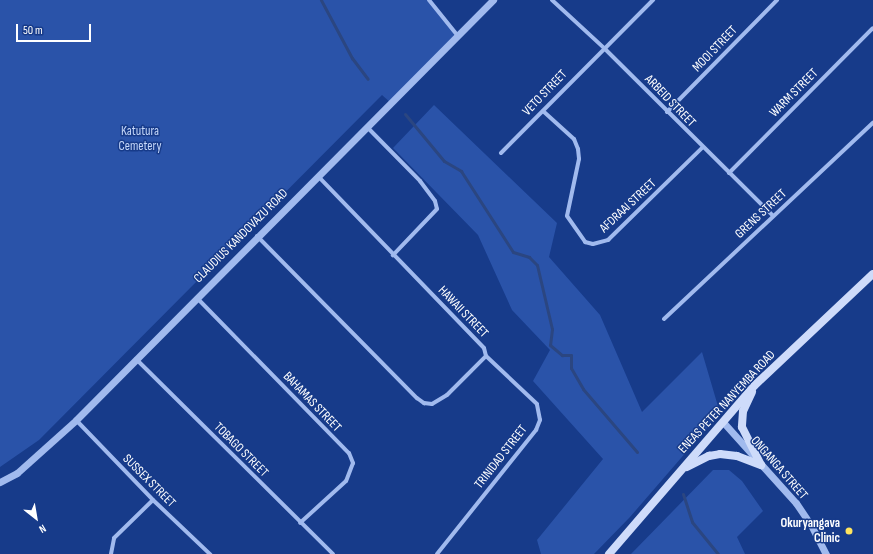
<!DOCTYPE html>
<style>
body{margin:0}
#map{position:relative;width:873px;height:554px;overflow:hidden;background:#173b8a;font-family:"Sofia Sans Condensed",sans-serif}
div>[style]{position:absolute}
.green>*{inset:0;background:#2a53a9}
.stream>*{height:3px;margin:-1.5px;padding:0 1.5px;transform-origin:1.5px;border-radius:1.5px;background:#2b4681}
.minor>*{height:4px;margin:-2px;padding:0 2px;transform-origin:2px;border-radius:2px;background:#a1baee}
.tertiary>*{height:7px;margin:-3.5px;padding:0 3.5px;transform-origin:3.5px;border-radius:3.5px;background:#a1baee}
.secondary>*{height:8px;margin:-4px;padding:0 4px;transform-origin:4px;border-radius:4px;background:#cedbfa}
.dots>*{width:11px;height:11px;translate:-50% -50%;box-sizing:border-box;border:2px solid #173b8a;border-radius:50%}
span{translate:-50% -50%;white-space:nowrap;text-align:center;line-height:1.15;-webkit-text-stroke:3px #173b8a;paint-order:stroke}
.street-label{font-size:13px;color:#fff}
.park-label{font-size:13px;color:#c6d8fa}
.poi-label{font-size:13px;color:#fff;font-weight:700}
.right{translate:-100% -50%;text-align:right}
.north{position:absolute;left:16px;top:498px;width:40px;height:40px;-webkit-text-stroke:3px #173b8a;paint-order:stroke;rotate:149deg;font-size:11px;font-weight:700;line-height:16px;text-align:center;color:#fff}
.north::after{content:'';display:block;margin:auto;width:14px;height:18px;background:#fff;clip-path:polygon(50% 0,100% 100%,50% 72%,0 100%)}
.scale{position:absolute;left:16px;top:24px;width:75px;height:18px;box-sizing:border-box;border:2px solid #fff;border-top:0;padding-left:5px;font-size:12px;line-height:14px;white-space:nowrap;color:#fff;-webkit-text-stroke:3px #173b8a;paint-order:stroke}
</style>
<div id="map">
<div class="green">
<div style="clip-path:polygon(0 0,429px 0,457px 35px,391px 103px,382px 95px,39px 440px,0 467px)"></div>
<div style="clip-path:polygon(434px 105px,557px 223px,549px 257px,600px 315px,642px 412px,702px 352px,720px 413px,630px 517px,594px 554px,541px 554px,537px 540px,603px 459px,533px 381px,550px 350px,512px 310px,478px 235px,393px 148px)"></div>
<div style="clip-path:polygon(713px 470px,729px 470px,742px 481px,763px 511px,737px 537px,745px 554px,631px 554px)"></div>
</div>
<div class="stream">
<div style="left:321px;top:0;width:66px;rotate:61.9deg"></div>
<div style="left:352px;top:58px;width:26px;rotate:53deg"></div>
<div style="left:405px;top:114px;width:61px;rotate:50.3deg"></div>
<div style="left:444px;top:161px;width:20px;rotate:30deg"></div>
<div style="left:461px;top:171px;width:96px;rotate:57.3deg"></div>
<div style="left:513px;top:252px;width:17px;rotate:17deg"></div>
<div style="left:529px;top:257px;width:11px;rotate:45deg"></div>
<div style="left:537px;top:265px;width:66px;rotate:76.8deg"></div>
<div style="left:552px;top:329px;width:16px;rotate:97deg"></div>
<div style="left:550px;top:345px;width:16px;rotate:40deg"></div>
<div style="left:562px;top:355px;width:9px"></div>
<div style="left:571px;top:355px;width:13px;rotate:90deg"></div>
<div style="left:571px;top:368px;width:24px;rotate:60deg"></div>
<div style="left:583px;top:389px;width:83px;rotate:49.4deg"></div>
<div style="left:683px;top:494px;width:29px;rotate:72deg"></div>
<div style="left:692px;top:522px;width:41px;rotate:50.9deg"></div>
</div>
<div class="minor">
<div style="left:429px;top:0;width:45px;rotate:51.3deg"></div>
<div style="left:552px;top:0;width:71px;rotate:42.7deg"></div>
<div style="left:604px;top:48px;width:238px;rotate:44.8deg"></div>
<div style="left:543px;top:111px;width:42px;rotate:42.1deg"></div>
<div style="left:574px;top:139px;width:11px;rotate:68deg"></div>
<div style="left:578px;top:149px;width:10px;rotate:84deg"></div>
<div style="left:579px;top:159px;width:58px;rotate:101.9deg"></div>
<div style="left:567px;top:216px;width:32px;rotate:55deg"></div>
<div style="left:585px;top:242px;width:8px;rotate:14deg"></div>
<div style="left:593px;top:244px;width:16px;rotate:-15deg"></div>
<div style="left:608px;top:240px;width:132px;rotate:-44.4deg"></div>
<div style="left:667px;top:112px;width:157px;rotate:-45.5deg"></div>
<div style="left:367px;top:127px;width:76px;rotate:45.5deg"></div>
<div style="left:420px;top:181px;width:25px;rotate:53deg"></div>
<div style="left:435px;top:201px;width:8px;rotate:76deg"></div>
<div style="left:437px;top:209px;width:64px;rotate:133.7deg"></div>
<div style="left:501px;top:153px;width:216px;rotate:-45.2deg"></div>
<div style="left:729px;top:173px;width:204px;rotate:-45.2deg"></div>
<div style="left:257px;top:236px;width:228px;rotate:45.4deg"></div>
<div style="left:417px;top:398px;width:9px;rotate:36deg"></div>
<div style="left:424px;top:403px;width:8px;rotate:7deg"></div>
<div style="left:432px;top:404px;width:17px;rotate:-31deg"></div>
<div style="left:447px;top:395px;width:55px;rotate:-45deg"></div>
<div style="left:486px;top:356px;width:8px;rotate:-104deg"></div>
<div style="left:484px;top:348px;width:239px;rotate:-134deg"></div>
<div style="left:197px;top:298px;width:217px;rotate:45.6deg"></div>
<div style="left:349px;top:453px;width:11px;rotate:68deg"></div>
<div style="left:353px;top:463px;width:19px;rotate:111deg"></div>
<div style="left:346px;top:481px;width:62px;rotate:137.6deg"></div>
<div style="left:664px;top:319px;width:287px;rotate:-43.2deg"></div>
<div style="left:136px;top:359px;width:277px;rotate:44.7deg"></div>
<div style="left:76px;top:420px;width:111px;rotate:46.1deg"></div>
<div style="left:153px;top:500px;width:79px;rotate:43.5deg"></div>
<div style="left:111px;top:554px;width:16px;rotate:-79deg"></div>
<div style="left:114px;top:538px;width:54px;rotate:-44.3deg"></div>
<div style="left:437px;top:554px;width:159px;rotate:-51.4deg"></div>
<div style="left:536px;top:430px;width:11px;rotate:-68deg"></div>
<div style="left:540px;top:420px;width:16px;rotate:-101deg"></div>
<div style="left:537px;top:404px;width:70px;rotate:-136.7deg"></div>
</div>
<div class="tertiary">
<div style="left:723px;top:422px;width:109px;rotate:48deg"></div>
<div style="left:796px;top:503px;width:27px;rotate:56deg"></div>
<div style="left:811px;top:525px;width:33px;rotate:63deg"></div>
<div style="left:0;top:482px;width:19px;rotate:-28deg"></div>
<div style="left:17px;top:473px;width:79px;rotate:-41.9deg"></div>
<div style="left:76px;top:420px;width:592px;rotate:-45.21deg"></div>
</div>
<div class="secondary">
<div style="left:752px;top:392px;width:21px;rotate:115deg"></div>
<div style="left:743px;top:411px;width:16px;rotate:94deg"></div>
<div style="left:742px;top:427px;width:42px;rotate:63.4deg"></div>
<div style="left:687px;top:467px;width:25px;rotate:-27deg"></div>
<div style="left:709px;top:456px;width:11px;rotate:-10deg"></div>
<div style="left:720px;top:454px;width:17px;rotate:7deg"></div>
<div style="left:737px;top:456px;width:26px;rotate:21deg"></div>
<div style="left:609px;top:554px;width:222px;rotate:-49.2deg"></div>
<div style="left:754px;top:386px;width:163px;rotate:-43.3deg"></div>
</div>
<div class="dots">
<div style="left:849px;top:531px;background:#ffe45e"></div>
</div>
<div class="street-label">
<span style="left:715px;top:49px;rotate:-46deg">MOOI STREET</span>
<span style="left:545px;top:93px;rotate:-46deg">VETO STREET</span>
<span style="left:794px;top:93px;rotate:-45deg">WARM STREET</span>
<span style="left:670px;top:101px;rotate:46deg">ARBEID STREET</span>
<span style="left:628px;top:206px;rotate:-43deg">AFDRAAI STREET</span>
<span style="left:761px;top:214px;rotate:-43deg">GRENS STREET</span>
<span style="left:241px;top:236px;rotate:-45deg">CLAUDIUS KANDOVAZU ROAD</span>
<span style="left:463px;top:312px;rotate:46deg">HAWAII STREET</span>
<span style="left:312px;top:402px;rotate:46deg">BAHAMAS STREET</span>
<span style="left:727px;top:402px;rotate:-47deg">ENEAS PETER NANYEMBA ROAD</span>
<span style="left:241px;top:450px;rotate:45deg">TOBAGO STREET</span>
<span style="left:501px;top:457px;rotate:-52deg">TRINIDAD STREET</span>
<span style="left:779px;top:468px;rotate:49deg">ONGANGA STREET</span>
<span style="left:149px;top:481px;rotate:45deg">SUSSEX STREET</span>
</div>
<div class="park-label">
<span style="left:140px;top:139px">Katutura<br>Cemetery</span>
</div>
<div class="poi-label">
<span class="right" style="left:840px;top:531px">Okuryangava<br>Clinic</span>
</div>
<div class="north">N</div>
<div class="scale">50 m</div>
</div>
